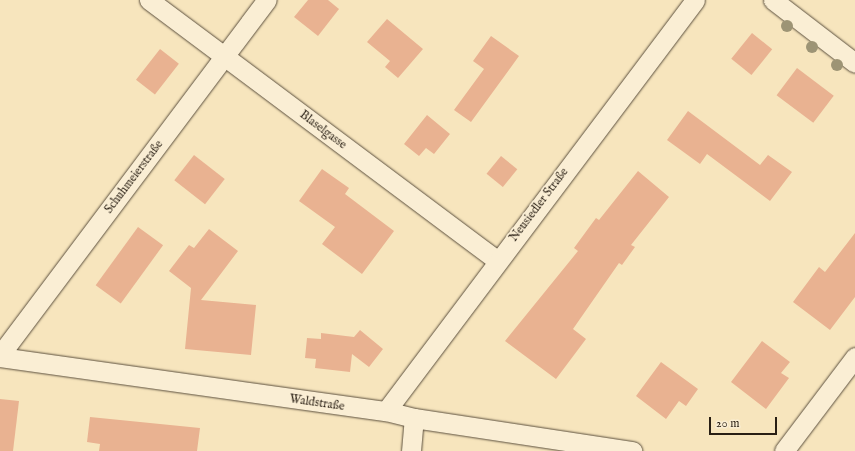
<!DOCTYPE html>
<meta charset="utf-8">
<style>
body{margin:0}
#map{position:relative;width:855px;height:451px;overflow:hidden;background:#f7e5bd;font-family:"IM FELL English",serif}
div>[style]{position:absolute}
.building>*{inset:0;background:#e9b291;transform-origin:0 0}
.roads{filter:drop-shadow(0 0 1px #5c503e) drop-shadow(0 0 1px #5c503e)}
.street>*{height:19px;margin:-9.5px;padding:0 9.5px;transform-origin:9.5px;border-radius:9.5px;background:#faeed4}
.trees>*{width:12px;height:12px;margin:-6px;border-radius:50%;background:#9d9475}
span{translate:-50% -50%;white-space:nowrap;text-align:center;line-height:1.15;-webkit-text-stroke:3.5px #faeed4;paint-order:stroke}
.street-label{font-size:12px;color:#291f14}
.scale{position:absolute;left:709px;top:417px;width:68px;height:18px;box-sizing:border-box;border:2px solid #291f14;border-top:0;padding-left:5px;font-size:12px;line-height:14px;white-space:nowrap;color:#291f14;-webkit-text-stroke:3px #faeed4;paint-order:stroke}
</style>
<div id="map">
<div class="building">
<div style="clip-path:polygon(308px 0,328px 0,339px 9px,318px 36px,294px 17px)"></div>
<div style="clip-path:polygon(387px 19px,423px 49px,398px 78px,385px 67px,390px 61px,367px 42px)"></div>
<div style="left:752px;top:33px;width:26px;height:33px;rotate:39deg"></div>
<div style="clip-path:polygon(491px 36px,519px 56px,471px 122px,454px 110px,484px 69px,473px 61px)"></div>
<div style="left:160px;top:49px;width:24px;height:39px;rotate:38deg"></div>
<div style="left:797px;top:68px;width:46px;height:34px;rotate:37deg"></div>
<div style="clip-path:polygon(688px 111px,760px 165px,768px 155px,792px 172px,770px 201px,707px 154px,700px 164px,667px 140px)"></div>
<div style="clip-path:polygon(427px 115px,450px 134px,434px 154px,426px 148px,419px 156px,404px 144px)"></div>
<div style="left:194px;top:155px;width:39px;height:32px;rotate:38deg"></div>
<div style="left:501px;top:156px;width:21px;height:23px;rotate:39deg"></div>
<div style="clip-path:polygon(322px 169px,349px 188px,345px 194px,394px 231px,362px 274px,322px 244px,335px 227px,299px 201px)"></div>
<div style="clip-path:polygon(638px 171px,669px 197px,631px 245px,635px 247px,622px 265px,619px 263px,573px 329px,586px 339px,556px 379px,505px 341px,578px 251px,574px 248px,596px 218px,599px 220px)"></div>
<div style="left:138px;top:227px;width:31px;height:72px;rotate:36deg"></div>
<div style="clip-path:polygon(209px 229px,238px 251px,201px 300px,256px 305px,251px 355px,185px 349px,191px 288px,169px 271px,189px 245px,194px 248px)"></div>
<div style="clip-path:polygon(855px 233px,855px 297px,830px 330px,793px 302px,819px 267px,825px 272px)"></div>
<div style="clip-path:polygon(360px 330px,383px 349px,369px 367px,352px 354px,350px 372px,315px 368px,316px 359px,305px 358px,307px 338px,321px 339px,321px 333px,354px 337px)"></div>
<div style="clip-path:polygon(762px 341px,790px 362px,781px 373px,789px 378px,766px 409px,731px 382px)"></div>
<div style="clip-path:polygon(661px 362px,698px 389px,686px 406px,679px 401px,666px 419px,636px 396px)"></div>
<div style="clip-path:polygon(0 399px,19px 401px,13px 451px,0 451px)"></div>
<div style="clip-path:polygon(90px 417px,200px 428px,197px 451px,99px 451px,100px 444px,87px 442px)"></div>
</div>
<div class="roads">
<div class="street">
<div style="left:149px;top:0;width:434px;rotate:36.8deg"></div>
<div style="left:773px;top:0;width:103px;rotate:37.5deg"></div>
<div style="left:0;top:355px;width:444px;rotate:-53.1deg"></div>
<div style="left:0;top:357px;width:390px;rotate:8deg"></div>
<div style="left:386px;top:411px;width:29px;rotate:14deg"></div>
<div style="left:414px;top:418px;width:221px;rotate:8.6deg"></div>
<div style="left:386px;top:411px;width:514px;rotate:-53.06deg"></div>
<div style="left:411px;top:451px;width:33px;rotate:-85deg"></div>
<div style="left:784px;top:451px;width:118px;rotate:-52.9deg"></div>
</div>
</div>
<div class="trees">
<div style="left:787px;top:26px"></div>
<div style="left:812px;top:47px"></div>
<div style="left:837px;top:65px"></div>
</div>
<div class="street-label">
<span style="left:323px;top:130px;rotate:37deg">Blaselgasse</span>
<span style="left:134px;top:177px;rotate:-53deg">Schuhmeierstraße</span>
<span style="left:539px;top:205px;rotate:-53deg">Neusiedler Straße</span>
<span style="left:317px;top:403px;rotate:8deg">Waldstraße</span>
</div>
<div class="scale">20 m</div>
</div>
